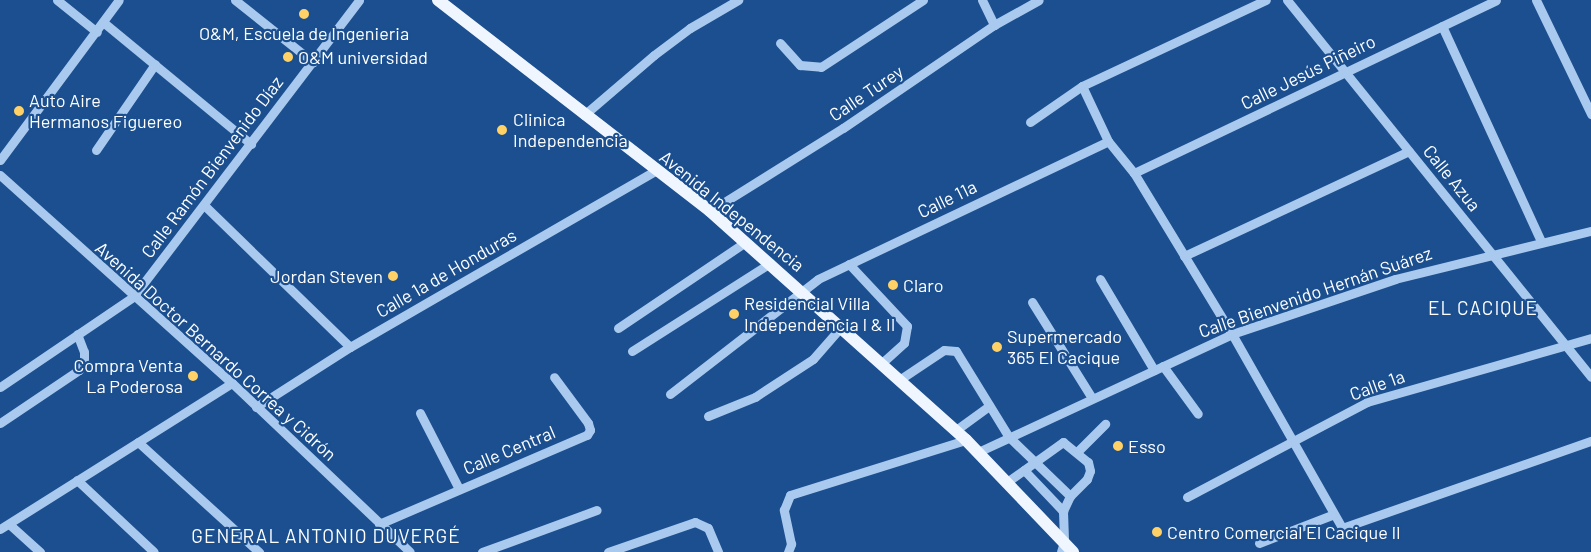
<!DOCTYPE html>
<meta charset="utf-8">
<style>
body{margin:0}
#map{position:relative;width:1591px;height:552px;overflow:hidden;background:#1b4f8f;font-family:Barlow,sans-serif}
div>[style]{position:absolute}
.minor>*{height:9px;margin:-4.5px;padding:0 4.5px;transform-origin:4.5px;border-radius:4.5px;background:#a9c9ee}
.major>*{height:12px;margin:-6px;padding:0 6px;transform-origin:6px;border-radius:6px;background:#f0f6ff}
.dots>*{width:14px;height:14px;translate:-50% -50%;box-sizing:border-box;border:2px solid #1b4f8f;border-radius:50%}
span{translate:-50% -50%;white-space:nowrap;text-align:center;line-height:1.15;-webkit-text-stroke:4.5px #1b4f8f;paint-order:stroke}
.poi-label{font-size:18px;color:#fff}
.left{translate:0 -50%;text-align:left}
.right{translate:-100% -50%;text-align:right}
.street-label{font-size:18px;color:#fff}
.neighbourhood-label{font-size:19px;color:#fff;letter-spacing:1px}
</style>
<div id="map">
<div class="minor">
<div style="left:57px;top:0;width:51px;rotate:38.7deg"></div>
<div style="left:235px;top:0;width:100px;rotate:38.5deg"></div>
<div style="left:982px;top:0;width:28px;rotate:64deg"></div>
<div style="left:1287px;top:0;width:484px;rotate:51.1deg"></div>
<div style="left:1536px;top:0;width:127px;rotate:64.2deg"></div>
<div style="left:103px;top:22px;width:192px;rotate:39.5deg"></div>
<div style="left:1442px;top:26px;width:237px;rotate:65.3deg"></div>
<div style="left:780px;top:43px;width:30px;rotate:48deg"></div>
<div style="left:800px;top:65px;width:21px;rotate:5deg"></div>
<div style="left:821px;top:67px;width:122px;rotate:-33.3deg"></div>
<div style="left:1082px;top:86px;width:61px;rotate:64.7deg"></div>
<div style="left:1108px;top:141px;width:41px;rotate:50.9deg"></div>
<div style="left:1134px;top:173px;width:188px;rotate:58.7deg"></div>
<div style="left:1232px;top:334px;width:223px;rotate:60.4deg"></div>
<div style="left:1342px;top:528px;width:264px;rotate:-19.3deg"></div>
<div style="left:584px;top:115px;width:92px;rotate:-40.6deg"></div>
<div style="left:654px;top:55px;width:45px;rotate:-36.9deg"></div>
<div style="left:690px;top:28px;width:56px;rotate:-30.3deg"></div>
<div style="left:1030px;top:122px;width:63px;rotate:-34.7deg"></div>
<div style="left:1082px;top:86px;width:203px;rotate:-25.1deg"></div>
<div style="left:96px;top:150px;width:104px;rotate:-55.5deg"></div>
<div style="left:0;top:160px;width:199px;rotate:-53.4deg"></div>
<div style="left:1134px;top:173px;width:401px;rotate:-25.5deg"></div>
<div style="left:0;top:175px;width:312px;rotate:41.9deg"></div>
<div style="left:232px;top:383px;width:245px;rotate:43.5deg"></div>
<div style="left:205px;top:206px;width:202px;rotate:44.2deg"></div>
<div style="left:710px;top:211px;width:157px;rotate:-32deg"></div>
<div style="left:843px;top:128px;width:183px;rotate:-34.3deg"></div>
<div style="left:994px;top:25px;width:51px;rotate:-29.1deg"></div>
<div style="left:1184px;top:256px;width:248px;rotate:-25deg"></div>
<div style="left:849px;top:264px;width:85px;rotate:46.9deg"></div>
<div style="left:907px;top:326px;width:17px;rotate:100deg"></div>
<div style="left:904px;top:343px;width:30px;rotate:138deg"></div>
<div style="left:1100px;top:279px;width:106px;rotate:59.3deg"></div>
<div style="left:1032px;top:302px;width:113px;rotate:58deg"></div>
<div style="left:618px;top:328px;width:152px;rotate:-34deg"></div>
<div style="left:632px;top:351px;width:164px;rotate:-32.5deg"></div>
<div style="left:1163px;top:366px;width:59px;rotate:53.9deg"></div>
<div style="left:899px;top:380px;width:54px;rotate:-33.7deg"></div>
<div style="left:944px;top:350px;width:12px;rotate:5deg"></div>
<div style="left:956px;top:351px;width:101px;rotate:58.4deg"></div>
<div style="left:1009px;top:437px;width:85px;rotate:44deg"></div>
<div style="left:0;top:387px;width:161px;rotate:-34.1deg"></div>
<div style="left:133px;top:297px;width:373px;rotate:-52.7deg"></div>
<div style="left:670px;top:394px;width:187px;rotate:-37.8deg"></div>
<div style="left:818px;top:279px;width:321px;rotate:-25.4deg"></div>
<div style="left:256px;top:407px;width:112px;rotate:-32.6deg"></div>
<div style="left:350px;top:347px;width:352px;rotate:-30deg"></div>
<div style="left:420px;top:413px;width:85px;rotate:62.8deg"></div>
<div style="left:708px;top:416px;width:51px;rotate:-22deg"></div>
<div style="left:755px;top:397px;width:69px;rotate:-33.2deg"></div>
<div style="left:813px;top:359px;width:43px;rotate:-48.8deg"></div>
<div style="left:0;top:423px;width:95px;rotate:-33.9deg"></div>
<div style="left:79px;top:370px;width:9px;rotate:-58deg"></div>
<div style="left:84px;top:362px;width:10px;rotate:-90deg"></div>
<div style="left:84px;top:352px;width:19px;rotate:-111deg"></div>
<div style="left:956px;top:430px;width:41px;rotate:-36deg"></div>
<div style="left:138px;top:442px;width:164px;rotate:42.3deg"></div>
<div style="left:978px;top:452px;width:280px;rotate:-24.9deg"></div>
<div style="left:1232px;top:334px;width:172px;rotate:-18.6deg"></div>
<div style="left:1395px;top:279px;width:202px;rotate:-13.8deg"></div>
<div style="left:1077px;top:452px;width:40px;rotate:-45deg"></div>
<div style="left:1024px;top:470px;width:57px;rotate:46.4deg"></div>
<div style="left:77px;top:480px;width:105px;rotate:43.1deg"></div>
<div style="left:1007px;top:482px;width:69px;rotate:-35.5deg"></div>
<div style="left:1063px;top:442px;width:32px;rotate:39deg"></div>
<div style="left:1088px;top:462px;width:9px;rotate:77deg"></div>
<div style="left:1090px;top:471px;width:9px;rotate:111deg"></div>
<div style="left:1087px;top:479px;width:24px;rotate:135deg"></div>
<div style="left:1070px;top:496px;width:17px;rotate:115deg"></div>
<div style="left:1063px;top:511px;width:31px;rotate:88deg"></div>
<div style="left:1064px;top:542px;width:10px;rotate:107deg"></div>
<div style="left:1187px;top:497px;width:204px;rotate:-27.8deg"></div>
<div style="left:1367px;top:402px;width:233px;rotate:-15.9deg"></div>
<div style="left:9px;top:524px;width:42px;rotate:42.1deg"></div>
<div style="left:379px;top:524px;width:226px;rotate:-23.2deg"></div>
<div style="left:587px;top:435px;width:6px;rotate:-59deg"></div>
<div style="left:590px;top:430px;width:7px;rotate:-106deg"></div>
<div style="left:588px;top:423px;width:57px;rotate:-126.5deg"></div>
<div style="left:0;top:529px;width:274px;rotate:-32.2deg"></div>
<div style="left:1259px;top:543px;width:78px;rotate:-21deg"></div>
<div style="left:482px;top:552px;width:122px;rotate:-20.1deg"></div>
<div style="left:608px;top:552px;width:92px;rotate:-19deg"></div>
<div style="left:695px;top:522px;width:14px;rotate:25deg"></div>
<div style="left:708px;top:528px;width:26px;rotate:67deg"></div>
<div style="left:788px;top:552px;width:9px;rotate:-69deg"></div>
<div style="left:791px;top:544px;width:35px;rotate:-102deg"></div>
<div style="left:784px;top:510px;width:16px;rotate:-68deg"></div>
<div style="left:790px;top:495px;width:184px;rotate:-17.4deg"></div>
</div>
<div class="major">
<div style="left:438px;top:0;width:344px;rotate:37.8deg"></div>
<div style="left:710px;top:211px;width:343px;rotate:41.8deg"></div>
<div style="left:966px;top:440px;width:155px;rotate:46.3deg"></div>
</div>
<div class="dots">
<div style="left:304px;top:14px;background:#ffd166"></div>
<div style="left:288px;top:57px;background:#ffd166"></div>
<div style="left:19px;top:111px;background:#ffd166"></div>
<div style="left:502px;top:130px;background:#ffd166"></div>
<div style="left:393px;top:276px;background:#ffd166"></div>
<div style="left:893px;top:285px;background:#ffd166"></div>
<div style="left:734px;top:314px;background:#ffd166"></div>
<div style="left:997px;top:347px;background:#ffd166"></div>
<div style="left:193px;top:376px;background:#ffd166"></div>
<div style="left:1118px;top:446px;background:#ffd166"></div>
<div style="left:1157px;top:532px;background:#ffd166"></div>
</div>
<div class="poi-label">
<span style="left:304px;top:33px">O&amp;M, Escuela de Ingenieria</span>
<span class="left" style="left:298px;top:57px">O&amp;M universidad</span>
<span class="left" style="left:29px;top:111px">Auto Aire<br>Hermanos Figuereo</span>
<span class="left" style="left:513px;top:130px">Clinica<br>Independencia</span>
<span class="right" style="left:383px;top:276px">Jordan Steven</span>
<span class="left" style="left:903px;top:285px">Claro</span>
<span class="left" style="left:744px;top:314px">Residencial Villa<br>Independencia I &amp; II</span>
<span class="left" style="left:1007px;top:347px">Supermercado<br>365 El Cacique</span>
<span class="right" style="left:183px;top:376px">Compra Venta<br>La Poderosa</span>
<span class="left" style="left:1128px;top:446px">Esso</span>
<span class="left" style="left:1167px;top:532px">Centro Comercial El Cacique II</span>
</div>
<div class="street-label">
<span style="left:1308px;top:72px;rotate:-26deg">Calle Jesús Piñeiro</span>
<span style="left:866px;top:93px;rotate:-34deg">Calle Turey</span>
<span style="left:212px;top:167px;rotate:-53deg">Calle Ramón Bienvenido Díaz</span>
<span style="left:1452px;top:178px;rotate:51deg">Calle Azua</span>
<span style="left:947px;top:199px;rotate:-26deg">Calle 11a</span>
<span style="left:732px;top:211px;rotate:39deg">Avenida Independencia</span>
<span style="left:446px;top:273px;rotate:-30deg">Calle 1a de Honduras</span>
<span style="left:1315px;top:292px;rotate:-19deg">Calle Bienvenido Hernán Suárez</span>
<span style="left:216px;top:351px;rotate:42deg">Avenida Doctor Bernardo Correa y Cidrón</span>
<span style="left:1377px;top:385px;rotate:-20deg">Calle 1a</span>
<span style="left:509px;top:450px;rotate:-23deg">Calle Central</span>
</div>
<div class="neighbourhood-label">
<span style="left:1483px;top:308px">EL CACIQUE</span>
<span style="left:326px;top:536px">GENERAL ANTONIO DUVERGÉ</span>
</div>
</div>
